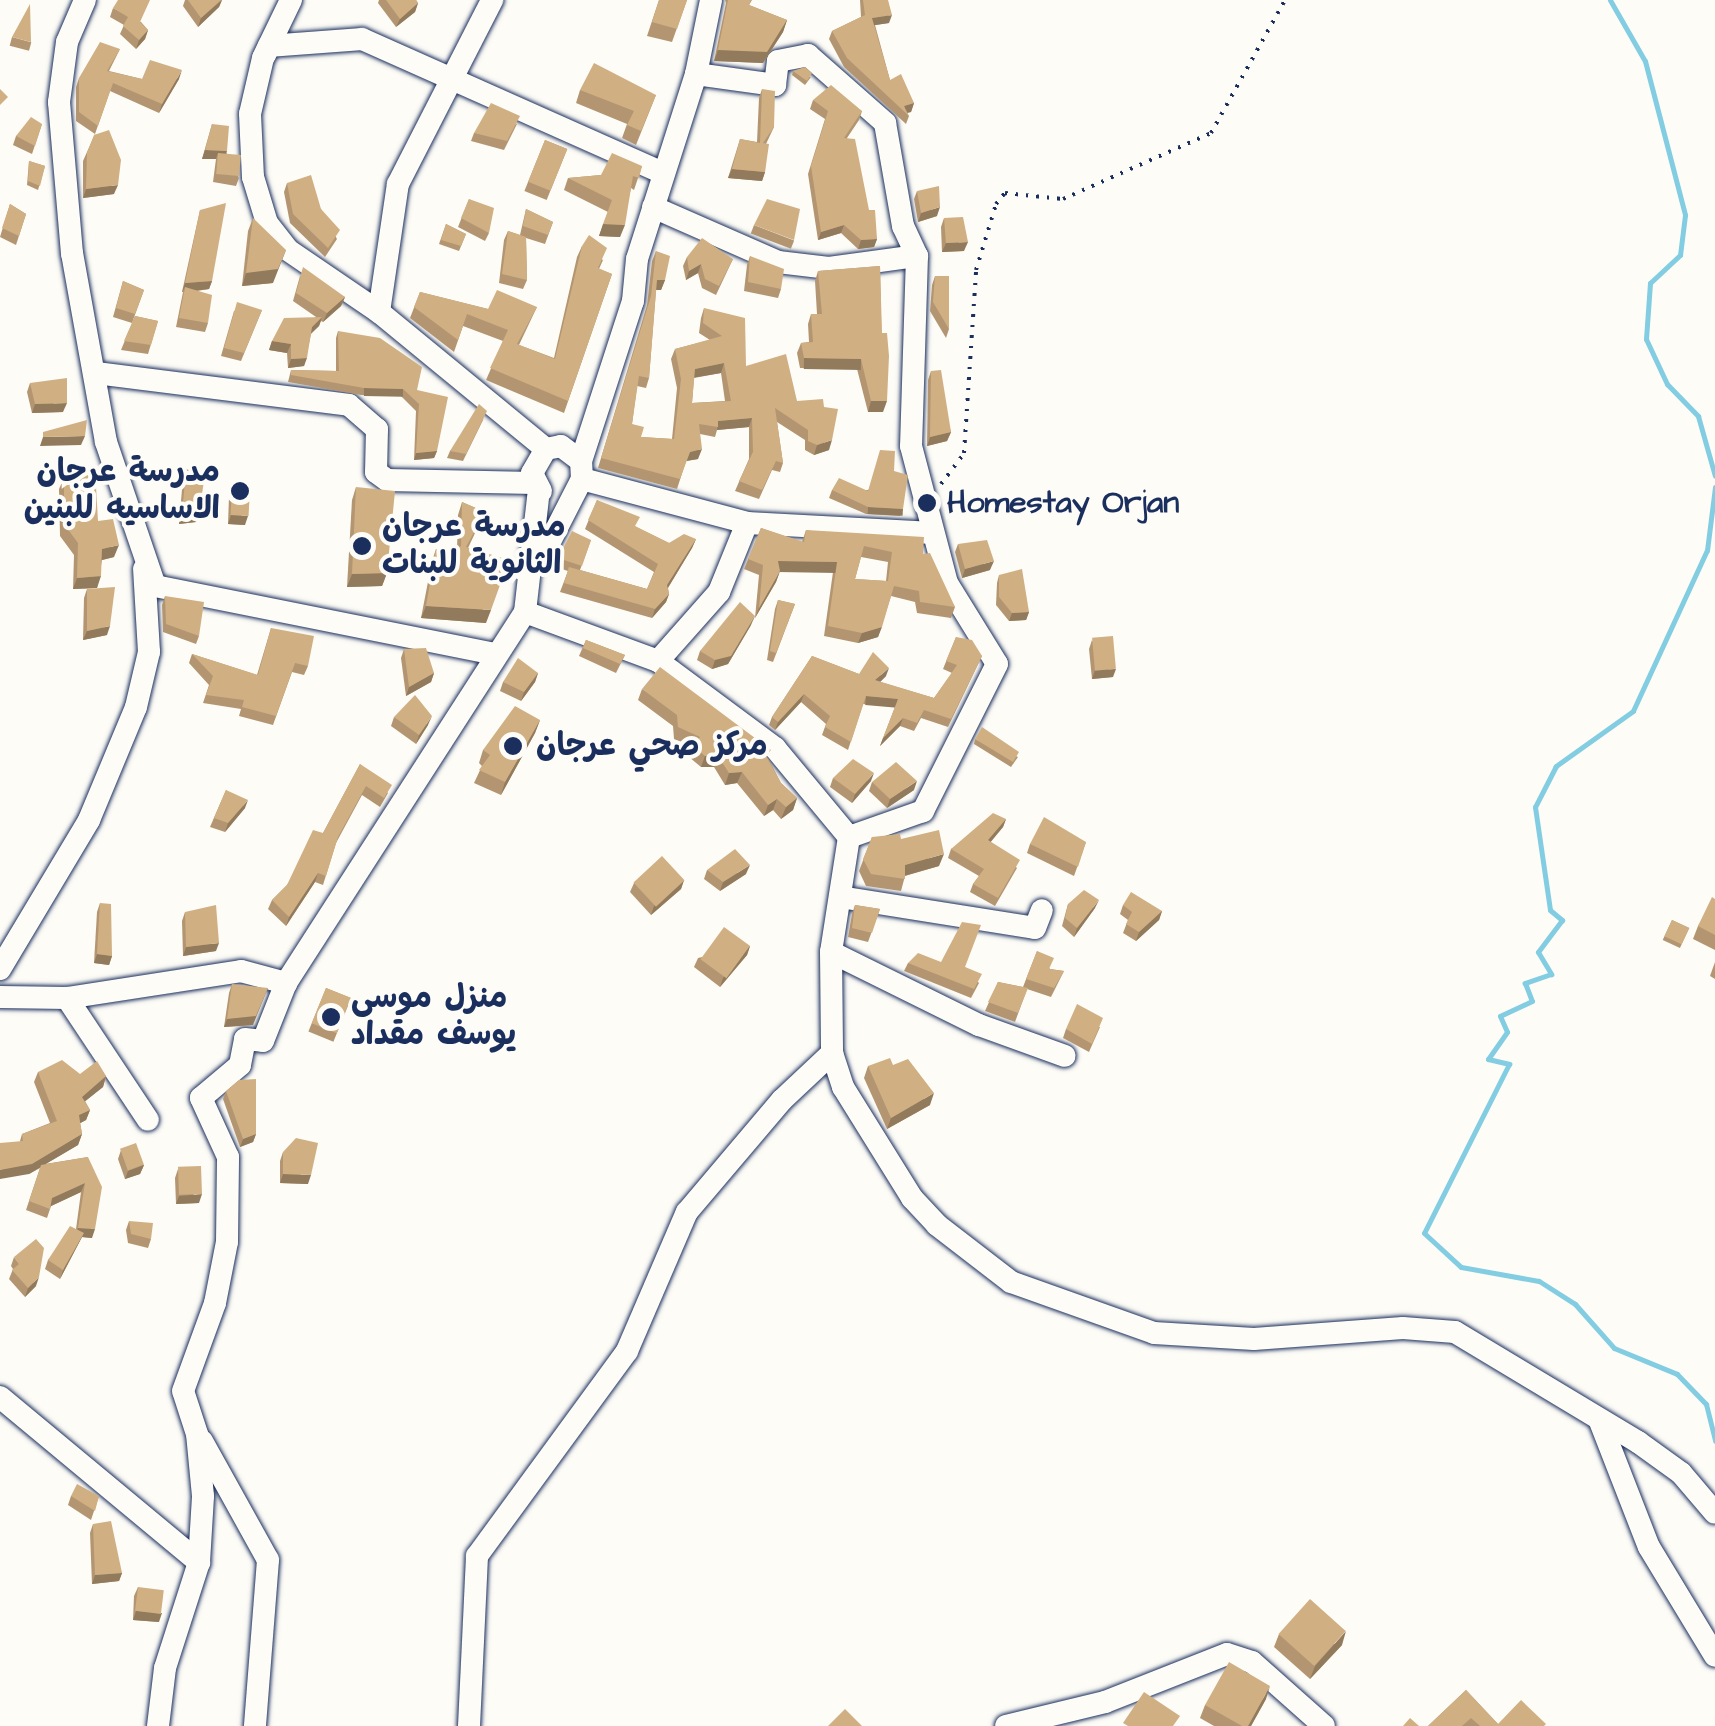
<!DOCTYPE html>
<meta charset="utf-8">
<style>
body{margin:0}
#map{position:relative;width:1715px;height:1726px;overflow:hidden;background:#fdfcf7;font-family:"Architects Daughter","Playpen Sans Arabic",sans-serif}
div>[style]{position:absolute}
.stream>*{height:5px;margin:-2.5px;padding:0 2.5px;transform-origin:2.5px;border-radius:2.5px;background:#82cde2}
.path>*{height:4px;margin-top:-2px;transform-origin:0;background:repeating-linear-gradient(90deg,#1b2f5e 0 2.5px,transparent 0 10.5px)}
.roads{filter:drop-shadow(0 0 2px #1b2f5e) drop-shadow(0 0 2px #1b2f5e)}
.minor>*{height:22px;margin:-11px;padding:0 11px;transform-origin:11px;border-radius:11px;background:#fdfcf7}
.wall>*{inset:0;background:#b39671;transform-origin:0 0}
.shaded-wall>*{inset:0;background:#927a5c;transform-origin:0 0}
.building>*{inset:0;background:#d0af83;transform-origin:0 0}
.dots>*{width:28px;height:28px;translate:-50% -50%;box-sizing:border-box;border:5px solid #fdfcf7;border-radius:50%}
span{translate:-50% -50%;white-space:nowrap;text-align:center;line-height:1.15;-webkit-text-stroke:8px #fdfcf7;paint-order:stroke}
.poi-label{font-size:32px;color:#1b2f5e;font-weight:700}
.right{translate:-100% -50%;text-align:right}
.left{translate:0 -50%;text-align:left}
</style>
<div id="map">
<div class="stream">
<div style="left:1610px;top:0;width:70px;rotate:60.2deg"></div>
<div style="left:1645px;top:61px;width:159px;rotate:75.4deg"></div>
<div style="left:1685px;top:215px;width:40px;rotate:97.1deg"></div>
<div style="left:1680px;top:255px;width:41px;rotate:137deg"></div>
<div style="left:1650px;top:283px;width:56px;rotate:94.1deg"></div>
<div style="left:1646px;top:339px;width:50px;rotate:65deg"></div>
<div style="left:1667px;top:384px;width:45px;rotate:45.9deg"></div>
<div style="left:1698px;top:416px;width:62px;rotate:74.2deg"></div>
<div style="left:1715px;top:487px;width:64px;rotate:97.2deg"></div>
<div style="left:1707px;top:550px;width:177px;rotate:114.7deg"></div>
<div style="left:1633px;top:711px;width:95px;rotate:144.5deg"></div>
<div style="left:1556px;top:766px;width:46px;rotate:117.1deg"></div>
<div style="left:1535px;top:807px;width:104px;rotate:81.7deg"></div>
<div style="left:1550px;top:910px;width:16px;rotate:40deg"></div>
<div style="left:1562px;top:920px;width:40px;rotate:127deg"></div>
<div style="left:1538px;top:952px;width:26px;rotate:59deg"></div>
<div style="left:1551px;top:974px;width:28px;rotate:161deg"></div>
<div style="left:1525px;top:983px;width:19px;rotate:69deg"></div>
<div style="left:1532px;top:1001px;width:35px;rotate:155deg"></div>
<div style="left:1500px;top:1016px;width:17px;rotate:66deg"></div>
<div style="left:1507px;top:1032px;width:33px;rotate:125deg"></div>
<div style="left:1488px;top:1059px;width:22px;rotate:13deg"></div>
<div style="left:1509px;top:1064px;width:189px;rotate:116.7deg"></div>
<div style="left:1424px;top:1233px;width:50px;rotate:42.6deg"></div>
<div style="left:1461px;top:1267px;width:79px;rotate:10.2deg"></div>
<div style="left:1539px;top:1281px;width:43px;rotate:32.6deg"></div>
<div style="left:1575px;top:1304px;width:59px;rotate:48.4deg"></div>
<div style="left:1614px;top:1348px;width:68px;rotate:22.4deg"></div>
<div style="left:1677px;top:1374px;width:42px;rotate:46deg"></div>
<div style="left:1706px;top:1404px;width:38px;rotate:76deg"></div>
</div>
<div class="path">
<div style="left:941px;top:484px;width:39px;rotate:-53deg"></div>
<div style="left:964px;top:453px;width:183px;rotate:-86.2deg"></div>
<div style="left:976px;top:270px;width:69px;rotate:-73.1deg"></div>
<div style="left:996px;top:204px;width:14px;rotate:-51deg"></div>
<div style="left:1005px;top:193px;width:58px;rotate:5.9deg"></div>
<div style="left:1063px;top:199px;width:162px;rotate:-24deg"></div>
<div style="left:1211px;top:133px;width:152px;rotate:-60.9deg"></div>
</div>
<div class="roads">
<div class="minor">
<div style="left:85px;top:0;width:46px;rotate:113.2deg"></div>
<div style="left:67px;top:42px;width:61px;rotate:97.6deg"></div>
<div style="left:59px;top:102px;width:152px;rotate:85.1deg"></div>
<div style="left:72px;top:253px;width:192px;rotate:79.8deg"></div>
<div style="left:106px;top:442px;width:152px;rotate:71.2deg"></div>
<div style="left:155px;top:586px;width:348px;rotate:11.3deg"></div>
<div style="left:291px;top:0;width:64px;rotate:115.8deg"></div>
<div style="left:263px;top:58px;width:57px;rotate:103.1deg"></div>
<div style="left:250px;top:114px;width:63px;rotate:87.3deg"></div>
<div style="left:253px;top:177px;width:48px;rotate:73.1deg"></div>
<div style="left:267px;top:223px;width:34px;rotate:52deg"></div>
<div style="left:288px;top:250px;width:110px;rotate:34.3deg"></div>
<div style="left:379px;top:312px;width:216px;rotate:39.4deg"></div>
<div style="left:265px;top:55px;width:10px;rotate:-66deg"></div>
<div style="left:269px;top:46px;width:93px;rotate:-4.3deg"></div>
<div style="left:362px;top:39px;width:327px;rotate:24deg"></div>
<div style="left:696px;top:74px;width:80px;rotate:7.9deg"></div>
<div style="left:775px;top:85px;width:24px;rotate:-83deg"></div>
<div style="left:778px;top:61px;width:31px;rotate:-11deg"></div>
<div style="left:808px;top:55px;width:103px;rotate:41.4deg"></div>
<div style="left:885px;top:123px;width:105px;rotate:80.1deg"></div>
<div style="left:903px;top:226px;width:33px;rotate:65deg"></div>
<div style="left:917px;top:256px;width:190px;rotate:91.8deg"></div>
<div style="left:911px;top:446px;width:142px;rotate:75.3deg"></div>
<div style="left:947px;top:583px;width:95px;rotate:58.3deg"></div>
<div style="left:997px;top:664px;width:165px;rotate:116.7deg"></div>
<div style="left:923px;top:811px;width:78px;rotate:160.6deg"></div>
<div style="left:653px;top:207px;width:137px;rotate:23.7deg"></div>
<div style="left:778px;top:262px;width:51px;rotate:6.7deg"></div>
<div style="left:829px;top:268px;width:89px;rotate:-7.8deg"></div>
<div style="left:379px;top:312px;width:129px;rotate:-81.6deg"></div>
<div style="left:398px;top:184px;width:207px;rotate:-62.9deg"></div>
<div style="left:96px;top:373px;width:255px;rotate:7.2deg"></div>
<div style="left:349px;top:405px;width:37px;rotate:41deg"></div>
<div style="left:377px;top:429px;width:43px;rotate:91.3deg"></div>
<div style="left:376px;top:472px;width:14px;rotate:36deg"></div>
<div style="left:387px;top:480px;width:147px;rotate:1.2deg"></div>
<div style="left:582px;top:479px;width:171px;rotate:14.9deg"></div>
<div style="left:747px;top:523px;width:182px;rotate:3.1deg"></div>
<div style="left:541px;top:491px;width:20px;rotate:-117deg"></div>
<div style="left:532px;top:473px;width:28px;rotate:-60deg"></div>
<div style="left:546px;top:449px;width:15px;rotate:-11deg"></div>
<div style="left:561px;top:446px;width:25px;rotate:37deg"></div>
<div style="left:540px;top:561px;width:92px;rotate:-62.9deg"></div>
<div style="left:582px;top:479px;width:18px;rotate:-93deg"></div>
<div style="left:581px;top:461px;width:168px;rotate:-72deg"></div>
<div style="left:633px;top:301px;width:42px;rotate:-84.6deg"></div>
<div style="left:637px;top:259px;width:194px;rotate:-72.3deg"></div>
<div style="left:696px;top:74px;width:76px;rotate:-78.5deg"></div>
<div style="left:525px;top:612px;width:142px;rotate:20.2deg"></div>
<div style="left:658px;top:661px;width:146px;rotate:36.6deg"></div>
<div style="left:775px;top:748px;width:116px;rotate:50.3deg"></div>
<div style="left:849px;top:837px;width:116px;rotate:98.9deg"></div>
<div style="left:831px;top:952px;width:101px;rotate:89.4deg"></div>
<div style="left:832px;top:1053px;width:36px;rotate:72deg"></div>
<div style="left:843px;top:1087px;width:131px;rotate:58.1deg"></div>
<div style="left:912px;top:1198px;width:37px;rotate:47deg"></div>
<div style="left:937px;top:1225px;width:93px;rotate:37.6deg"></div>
<div style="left:1011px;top:1282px;width:152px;rotate:19.6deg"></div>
<div style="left:1154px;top:1333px;width:100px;rotate:3.4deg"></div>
<div style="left:1254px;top:1339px;width:149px;rotate:-4.2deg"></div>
<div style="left:1403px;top:1328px;width:52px;rotate:4.4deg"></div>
<div style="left:1455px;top:1332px;width:214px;rotate:31deg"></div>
<div style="left:1638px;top:1442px;width:53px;rotate:35.8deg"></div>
<div style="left:1681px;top:1473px;width:52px;rotate:49.6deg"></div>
<div style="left:658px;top:661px;width:92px;rotate:-48.5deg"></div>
<div style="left:719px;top:592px;width:74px;rotate:-67.9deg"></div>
<div style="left:840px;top:897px;width:197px;rotate:9deg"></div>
<div style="left:1035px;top:928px;width:19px;rotate:-69deg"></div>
<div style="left:831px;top:952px;width:165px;rotate:26.3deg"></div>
<div style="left:979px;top:1025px;width:91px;rotate:19.8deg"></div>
<div style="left:0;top:969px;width:174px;rotate:-59.1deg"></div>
<div style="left:89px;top:820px;width:122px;rotate:-67.4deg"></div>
<div style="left:136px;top:707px;width:57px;rotate:-76.7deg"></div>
<div style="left:149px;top:652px;width:83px;rotate:-93.4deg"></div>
<div style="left:0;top:997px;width:67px;rotate:0.9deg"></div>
<div style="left:67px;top:998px;width:176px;rotate:-8.8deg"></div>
<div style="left:241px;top:971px;width:47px;rotate:14.9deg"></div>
<div style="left:67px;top:998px;width:146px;rotate:56.4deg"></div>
<div style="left:0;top:1397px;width:259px;rotate:39.7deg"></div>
<div style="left:1599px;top:1419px;width:137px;rotate:68.7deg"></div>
<div style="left:1649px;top:1547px;width:127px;rotate:58.8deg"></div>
<div style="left:202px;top:1441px;width:136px;rotate:61deg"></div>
<div style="left:268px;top:1560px;width:167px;rotate:94.5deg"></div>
<div style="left:158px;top:1726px;width:58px;rotate:-83.1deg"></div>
<div style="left:165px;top:1668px;width:111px;rotate:-72.2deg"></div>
<div style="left:199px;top:1562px;width:66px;rotate:-86.5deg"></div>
<div style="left:203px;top:1496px;width:62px;rotate:-95.5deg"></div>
<div style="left:197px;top:1434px;width:45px;rotate:-108deg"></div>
<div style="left:183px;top:1391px;width:94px;rotate:-70deg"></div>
<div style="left:215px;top:1303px;width:62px;rotate:-78.9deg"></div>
<div style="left:227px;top:1242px;width:85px;rotate:-89.3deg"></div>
<div style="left:228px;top:1157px;width:65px;rotate:-114.6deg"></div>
<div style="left:201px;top:1098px;width:51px;rotate:-40.2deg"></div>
<div style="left:240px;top:1065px;width:26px;rotate:-79deg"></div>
<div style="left:245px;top:1039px;width:18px;rotate:6deg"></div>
<div style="left:263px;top:1041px;width:62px;rotate:-68.4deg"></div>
<div style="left:286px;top:983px;width:441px;rotate:-57.2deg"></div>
<div style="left:525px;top:612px;width:123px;rotate:-83.5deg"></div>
<div style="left:469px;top:1726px;width:170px;rotate:-87.3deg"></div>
<div style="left:477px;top:1556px;width:254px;rotate:-53.8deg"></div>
<div style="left:627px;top:1351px;width:151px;rotate:-66.7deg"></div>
<div style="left:687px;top:1212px;width:147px;rotate:-49.7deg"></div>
<div style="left:782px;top:1100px;width:69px;rotate:-43.2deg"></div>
<div style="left:1006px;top:1726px;width:102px;rotate:-13.6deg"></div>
<div style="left:1105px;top:1702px;width:131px;rotate:-21.5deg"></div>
<div style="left:1227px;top:1654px;width:26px;rotate:18deg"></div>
<div style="left:1252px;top:1662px;width:96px;rotate:41.6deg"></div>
</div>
</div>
<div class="wall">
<div style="clip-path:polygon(185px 0,222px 0,219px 7px,198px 27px,183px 6px)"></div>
<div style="clip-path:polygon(379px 0,416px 0,418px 3px,415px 12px,396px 27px,378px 3px)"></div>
<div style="clip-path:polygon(659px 0,687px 0,672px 42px,647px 36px)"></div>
<div style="clip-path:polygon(725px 0,752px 0,749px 5px,787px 20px,783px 32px,763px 63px,714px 61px,726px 3px)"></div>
<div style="clip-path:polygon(860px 0,888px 0,889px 23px,875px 25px,890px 80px,914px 103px,911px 112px,907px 113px,909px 116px,906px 124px,844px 67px,829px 39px,832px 31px,861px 17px)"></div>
<div style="clip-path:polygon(113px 8px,141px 22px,148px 30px,145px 39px,136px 49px,120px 34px,124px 25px,110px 17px)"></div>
<div style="left:12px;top:37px;width:20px;height:9px;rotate:15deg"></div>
<div style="clip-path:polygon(120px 49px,109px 71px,142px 79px,179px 79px,159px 113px,110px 91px,95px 134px,114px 194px,83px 198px,83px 161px,95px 134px,76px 121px,76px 87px,79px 78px)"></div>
<div style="clip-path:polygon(793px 71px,811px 77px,805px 85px,792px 75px)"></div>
<div style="clip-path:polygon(762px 89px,774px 127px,766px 144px,765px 172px,762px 181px,728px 178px,740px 139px,757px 142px,759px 98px)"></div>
<div style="clip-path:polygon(580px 90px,656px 95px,636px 145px,622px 138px,627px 124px,576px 103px)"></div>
<div style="clip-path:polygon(813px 100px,862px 111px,859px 120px,847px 138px,877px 239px,874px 247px,858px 249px,841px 233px,818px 240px,808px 174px,825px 119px,810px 109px)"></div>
<div style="clip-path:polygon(42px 124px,32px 154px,13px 145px,16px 136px)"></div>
<div style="clip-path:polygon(212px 124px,239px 178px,236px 186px,213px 182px,216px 159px,202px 159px)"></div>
<div style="clip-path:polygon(517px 124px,504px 150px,471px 141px,474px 133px)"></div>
<div style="left:545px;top:140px;width:24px;height:55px;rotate:22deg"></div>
<div style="clip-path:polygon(29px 161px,45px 166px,38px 190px,27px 185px)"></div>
<div style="clip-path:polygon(642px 166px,634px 190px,631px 188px,620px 237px,599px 236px,608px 212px,564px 190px,568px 178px,601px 175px)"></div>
<div style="clip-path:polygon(287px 183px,321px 209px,337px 239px,325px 257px,290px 223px,284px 192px)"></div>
<div style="clip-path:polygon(917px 191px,937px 216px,918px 222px,914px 199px)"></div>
<div style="clip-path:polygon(469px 199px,489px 233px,485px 241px,458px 227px)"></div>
<div style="clip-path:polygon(10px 204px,26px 214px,16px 245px,0 237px)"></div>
<div style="clip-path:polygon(526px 209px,553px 222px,545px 244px,526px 238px,527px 280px,523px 289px,499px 283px,504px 240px,508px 231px,520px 235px)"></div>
<div style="clip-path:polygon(200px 210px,212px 281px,209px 289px,197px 291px,208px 323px,205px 332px,176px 327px,183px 292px,182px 292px)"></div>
<div style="clip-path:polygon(253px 218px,273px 283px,242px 286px,248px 231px)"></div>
<div style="clip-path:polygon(944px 218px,964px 251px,942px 252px,941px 227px)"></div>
<div style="clip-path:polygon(446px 224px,466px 234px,459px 251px,439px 244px)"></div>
<div style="left:754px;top:225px;width:43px;height:9px;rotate:21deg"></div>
<div style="clip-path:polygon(582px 246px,603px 260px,599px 269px,612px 274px,564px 413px,486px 380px,503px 341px,463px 326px,454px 352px,410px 318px,420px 292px,488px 309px,537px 307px,519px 345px,554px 358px,577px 257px)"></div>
<div style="clip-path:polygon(evenodd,656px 251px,665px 280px,661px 290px,656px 290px,649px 378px,646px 388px,637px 386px,632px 424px,641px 437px,672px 439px,677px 388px,671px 359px,675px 349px,710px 340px,699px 333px,701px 318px,704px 308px,746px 366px,797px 401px,829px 450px,814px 455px,805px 450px,805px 440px,777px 422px,783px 463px,780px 472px,772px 470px,759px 499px,735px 491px,749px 459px,749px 427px,717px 430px,715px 437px,700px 434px,698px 459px,686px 461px,677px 489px,598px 468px,647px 305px,652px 261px,656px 251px,721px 373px,725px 401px,692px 403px,694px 378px,721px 373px)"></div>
<div style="clip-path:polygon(750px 256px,781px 289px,778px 298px,744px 291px,747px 265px)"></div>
<div style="clip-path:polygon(687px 257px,733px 259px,716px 295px,702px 288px,698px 273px,686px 280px,683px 266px)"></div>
<div style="clip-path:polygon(880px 266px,883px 412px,868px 412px,857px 369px,800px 368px,797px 353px,801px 343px,809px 342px,808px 324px,811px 314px,817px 314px,815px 281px,818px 271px)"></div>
<div style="clip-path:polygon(300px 276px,345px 297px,341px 306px,323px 322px,321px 321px,319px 326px,311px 334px,304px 366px,288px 368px,287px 353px,269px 350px,272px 341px,316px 317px,293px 301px)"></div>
<div style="clip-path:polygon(935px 276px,949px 329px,946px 338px,930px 311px,932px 285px)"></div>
<div style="clip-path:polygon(123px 281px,144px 290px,132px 323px,113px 317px)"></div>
<div style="clip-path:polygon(262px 310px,241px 361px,221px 356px,234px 311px)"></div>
<div style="clip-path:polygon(135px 316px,158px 321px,148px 354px,121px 350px)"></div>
<div style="clip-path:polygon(338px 331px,417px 390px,437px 451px,434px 458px,414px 460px,416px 411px,401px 396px,361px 395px,288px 382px,291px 370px,336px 371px,336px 338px)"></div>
<div style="clip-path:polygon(931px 371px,951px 432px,947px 441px,927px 446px,928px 380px)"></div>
<div style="clip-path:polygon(30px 383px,63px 412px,32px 413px,27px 392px)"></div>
<div style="clip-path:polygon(484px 418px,463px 461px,447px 458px,450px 451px)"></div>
<div style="clip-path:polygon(186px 469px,196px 522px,179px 524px,183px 478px)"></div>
<div style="clip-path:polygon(894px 471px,903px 509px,900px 516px,866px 514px,829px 498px,832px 490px,868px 490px)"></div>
<div style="clip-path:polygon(64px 478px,98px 521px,114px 557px,102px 560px,97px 588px,73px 589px,74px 555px,60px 536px,59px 489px)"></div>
<div style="clip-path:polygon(356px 487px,387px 573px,382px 586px,347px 587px,352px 500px)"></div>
<div style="clip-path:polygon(232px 488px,245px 525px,228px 524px,229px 497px)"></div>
<div style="clip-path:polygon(597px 500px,636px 527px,669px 543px,696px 539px,692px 548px,668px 588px,669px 594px,666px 602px,652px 618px,560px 592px,568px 571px,555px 567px,558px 558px,591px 540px,580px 570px,647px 589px,654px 572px,585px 529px)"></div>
<div style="clip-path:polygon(462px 502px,485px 512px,468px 548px,486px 623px,421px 618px,432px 561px,436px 549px,451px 553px,457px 549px,458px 515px)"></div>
<div style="clip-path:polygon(evenodd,761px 528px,802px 542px,806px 530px,923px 554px,955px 607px,951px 618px,917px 613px,915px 602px,891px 596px,878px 637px,858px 643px,824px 636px,833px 572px,780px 571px,776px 582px,755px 618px,759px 575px,744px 569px,761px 528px,861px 557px,888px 562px,886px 581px,855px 579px,861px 557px)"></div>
<div style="clip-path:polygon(958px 544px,990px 570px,962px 578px,955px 552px)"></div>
<div style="clip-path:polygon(999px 575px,1029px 612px,1026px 620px,1009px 621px,996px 605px,997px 583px)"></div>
<div style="clip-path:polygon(87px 589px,107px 635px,83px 640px,84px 598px)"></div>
<div style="clip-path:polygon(165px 596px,199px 636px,196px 644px,163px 632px,162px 605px)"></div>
<div style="clip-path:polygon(778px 600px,795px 604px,773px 662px,767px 660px,775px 609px)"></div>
<div style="clip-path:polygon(751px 625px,728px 664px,712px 669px,697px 660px,700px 651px)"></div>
<div style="clip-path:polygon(271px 628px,308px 666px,304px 675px,292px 672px,273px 725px,239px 716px,241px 709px,203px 703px,209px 685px,189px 663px,192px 654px,257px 675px)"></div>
<div style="clip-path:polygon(956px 637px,982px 656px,948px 727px,921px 718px,914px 731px,900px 726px,880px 746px,895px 707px,863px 704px,848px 750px,822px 735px,826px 724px,801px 702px,775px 730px,769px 725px,772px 717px,812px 656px,859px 674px,886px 676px,880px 682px,934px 698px,952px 673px,943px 669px)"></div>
<div style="clip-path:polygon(586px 640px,625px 655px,616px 673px,579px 656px)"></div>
<div style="clip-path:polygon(1092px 640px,1113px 677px,1092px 679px,1089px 649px)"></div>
<div style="clip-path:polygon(404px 649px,434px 673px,431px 682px,406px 696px,401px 658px)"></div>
<div style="clip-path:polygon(538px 673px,535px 682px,521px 701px,500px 691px,503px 682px)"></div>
<div style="clip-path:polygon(642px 689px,768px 758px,781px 783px,797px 798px,793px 810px,781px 819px,773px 810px,764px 816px,737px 783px,725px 785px,714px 767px,701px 767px,689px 757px,693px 747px,674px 739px,673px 726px,638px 700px)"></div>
<div style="clip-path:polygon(394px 717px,428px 725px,416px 744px,391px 726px)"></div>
<div style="clip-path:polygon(540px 720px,535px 733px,501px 795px,474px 783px,482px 766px,479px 763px,483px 750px)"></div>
<div style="clip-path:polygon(975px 739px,1018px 757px,1011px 767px,974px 744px)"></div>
<div style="clip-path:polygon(360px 764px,388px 793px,380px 807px,362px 795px,336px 843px,323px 885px,315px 882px,286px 926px,268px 909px,272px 900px,287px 885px,323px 833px)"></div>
<div style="clip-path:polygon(833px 778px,871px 781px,852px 803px,830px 787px)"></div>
<div style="clip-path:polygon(872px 782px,914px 790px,887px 808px,869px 791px)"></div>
<div style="clip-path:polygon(226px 790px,245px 808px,225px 832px,210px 827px)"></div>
<div style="clip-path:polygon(1006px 819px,1003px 827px,990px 842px,1017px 868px,995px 906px,970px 892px,973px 884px,979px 876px,948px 858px,951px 849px)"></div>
<div style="clip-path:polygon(872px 837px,901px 839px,939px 866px,905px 876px,901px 891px,866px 886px,859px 871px)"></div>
<div style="clip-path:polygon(1086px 842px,1074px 876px,1027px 853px,1030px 844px)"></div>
<div style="clip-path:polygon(707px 870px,746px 874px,720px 891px,704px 879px)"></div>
<div style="clip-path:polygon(684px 880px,681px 889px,651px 915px,630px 892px,634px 883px)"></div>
<div style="clip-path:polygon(1715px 899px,1715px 950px,1693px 939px,1698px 926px)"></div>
<div style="clip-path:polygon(100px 903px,112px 956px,109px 965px,94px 963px,97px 912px)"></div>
<div style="clip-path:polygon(1068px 904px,1095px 908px,1074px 937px,1062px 926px)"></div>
<div style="clip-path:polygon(855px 905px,880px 909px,868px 942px,848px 937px,852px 914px)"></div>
<div style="clip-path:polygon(1123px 905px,1162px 911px,1159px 920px,1136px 941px,1123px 933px,1128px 920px,1120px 914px)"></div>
<div style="clip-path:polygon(185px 912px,216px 951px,183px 956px,182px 921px)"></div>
<div style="left:1672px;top:920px;width:19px;height:22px;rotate:25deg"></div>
<div style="clip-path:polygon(750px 946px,747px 955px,720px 987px,694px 967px,698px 958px)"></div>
<div style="clip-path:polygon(1037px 951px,1050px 969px,1064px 971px,1051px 997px,1027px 989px,1015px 1022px,985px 1011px,998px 982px,1023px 987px)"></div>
<div style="clip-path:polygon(941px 962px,965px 967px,979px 983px,971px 998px,904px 971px,908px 963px)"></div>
<div style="clip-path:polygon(1715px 962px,1715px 979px,1710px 976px)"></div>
<div style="clip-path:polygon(232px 984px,253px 1025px,224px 1027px,229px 993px)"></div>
<div style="left:326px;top:988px;width:27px;height:47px;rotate:22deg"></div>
<div style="clip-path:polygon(1100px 1027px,1089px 1052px,1063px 1038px,1066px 1029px)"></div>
<div style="clip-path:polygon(893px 1065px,930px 1105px,887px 1129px,864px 1078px,868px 1066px)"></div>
<div style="clip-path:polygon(38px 1072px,106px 1076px,103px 1087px,85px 1101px,90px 1110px,86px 1120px,80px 1123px,82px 1134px,78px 1145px,45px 1164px,88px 1157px,92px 1238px,82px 1237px,60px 1279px,45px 1269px,48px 1260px,76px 1229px,81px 1192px,51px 1206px,47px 1218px,26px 1210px,40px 1168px,29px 1174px,20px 1141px,22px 1134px,50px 1123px,34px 1082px)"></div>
<div style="clip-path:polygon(226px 1091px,256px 1134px,253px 1142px,240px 1147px,223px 1099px)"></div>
<div style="clip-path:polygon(121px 1150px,144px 1165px,140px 1174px,125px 1179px,118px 1159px)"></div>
<div style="clip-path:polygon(283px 1152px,308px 1184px,280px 1183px,280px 1161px)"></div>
<div style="clip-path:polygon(178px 1169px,199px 1203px,176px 1204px,175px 1178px)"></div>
<div style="clip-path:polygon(129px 1221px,151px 1239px,148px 1248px,128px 1243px,126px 1230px)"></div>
<div style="clip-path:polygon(14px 1257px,36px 1286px,25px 1297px,9px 1279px,13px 1269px,11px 1266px)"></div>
<div style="clip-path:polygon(71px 1496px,99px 1496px,91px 1520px,68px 1505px)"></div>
<div style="clip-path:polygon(93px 1524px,122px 1573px,119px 1581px,92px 1584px,90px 1533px)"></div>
<div style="clip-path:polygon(138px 1587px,159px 1622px,133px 1620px,134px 1596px)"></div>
<div style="clip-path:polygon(1279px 1634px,1342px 1645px,1310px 1679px,1274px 1647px)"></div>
<div style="clip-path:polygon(1466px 1690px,1498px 1724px,1545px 1726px,1428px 1726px)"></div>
<div style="clip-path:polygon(1266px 1699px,1251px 1726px,1214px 1726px,1200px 1718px,1205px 1705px)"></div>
</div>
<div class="shaded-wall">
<div style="clip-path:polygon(222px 0,219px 7px,198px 27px,201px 18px)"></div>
<div style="clip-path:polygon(418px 3px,415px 12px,396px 27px,400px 19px)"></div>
<div style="clip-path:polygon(892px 15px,889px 23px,869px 26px,872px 18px)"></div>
<div style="clip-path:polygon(787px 20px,783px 32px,763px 63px,714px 61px,718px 50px)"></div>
<div style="clip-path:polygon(148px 30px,145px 39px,136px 49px,139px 40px)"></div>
<div style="clip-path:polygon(182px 70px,179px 79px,159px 113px,162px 104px)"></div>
<div style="clip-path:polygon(914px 103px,911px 112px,906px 113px,904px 106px)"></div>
<div style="clip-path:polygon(205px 150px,227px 151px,224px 160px,218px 153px,216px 159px,202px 159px)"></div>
<div style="clip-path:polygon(732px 169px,765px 172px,762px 181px,728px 178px)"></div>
<div style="clip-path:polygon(118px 185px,114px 194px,83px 198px,86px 189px)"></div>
<div style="clip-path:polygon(940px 207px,937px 216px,918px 222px,921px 213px)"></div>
<div style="clip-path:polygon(603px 224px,625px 225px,620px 237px,599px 236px)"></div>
<div style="clip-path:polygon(844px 225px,841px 233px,818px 240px,821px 232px)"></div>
<div style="clip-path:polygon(877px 239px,874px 247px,858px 249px,861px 240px)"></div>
<div style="clip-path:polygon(968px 242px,964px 251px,942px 252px,946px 243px)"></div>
<div style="clip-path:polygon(286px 250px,273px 283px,242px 286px,246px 273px)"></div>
<div style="clip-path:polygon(701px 264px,698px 273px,686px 280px,689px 271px)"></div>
<div style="clip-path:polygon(657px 280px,665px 280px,661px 290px,653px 290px)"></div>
<div style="clip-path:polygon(212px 281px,209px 289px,184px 292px,185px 287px,182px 292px,185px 283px)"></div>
<div style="clip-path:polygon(345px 297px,341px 306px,323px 322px,327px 313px)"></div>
<div style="clip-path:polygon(322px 317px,319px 326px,309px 335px,312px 327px)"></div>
<div style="clip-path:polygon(272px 341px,291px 344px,287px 353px,269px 350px)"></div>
<div style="clip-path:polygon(307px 358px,304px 366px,288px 368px,291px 359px)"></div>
<div style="left:804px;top:358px;width:57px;height:11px;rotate:1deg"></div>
<div style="clip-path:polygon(724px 363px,721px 373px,691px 378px,695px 369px)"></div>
<div style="left:364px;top:388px;width:39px;height:8px;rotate:1deg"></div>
<div style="clip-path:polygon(871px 401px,887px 401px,883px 412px,868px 412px)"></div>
<div style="clip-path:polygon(67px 403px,63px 412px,32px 413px,35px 404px)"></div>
<div style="clip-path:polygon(752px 418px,749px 427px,717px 430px,718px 421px)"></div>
<div style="clip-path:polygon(951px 432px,947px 441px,927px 446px,930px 437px)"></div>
<div style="clip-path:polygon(85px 436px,81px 445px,40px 446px,43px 437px)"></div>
<div style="clip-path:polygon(832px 440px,829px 450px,814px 455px,817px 445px)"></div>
<div style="clip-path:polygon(702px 449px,698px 459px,686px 461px,690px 452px)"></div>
<div style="clip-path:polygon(437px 451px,434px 458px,414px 460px,416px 453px)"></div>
<div style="left:868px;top:507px;width:35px;height:7px;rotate:3deg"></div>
<div style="clip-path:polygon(199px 514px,196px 522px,179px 524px,182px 515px)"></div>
<div style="clip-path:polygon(231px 515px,248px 516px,245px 525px,228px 524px)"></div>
<div style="clip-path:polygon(696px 539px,692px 548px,664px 594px,667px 585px)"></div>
<div style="clip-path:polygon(119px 545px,114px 557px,98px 561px,102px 549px)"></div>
<div style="left:778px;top:561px;width:59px;height:11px;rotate:1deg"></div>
<div style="clip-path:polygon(994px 561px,990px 570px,962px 578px,965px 569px)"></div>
<div style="clip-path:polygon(780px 571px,776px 582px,755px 618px,759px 608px)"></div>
<div style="clip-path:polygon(387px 573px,382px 586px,347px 587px,352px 574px)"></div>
<div style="clip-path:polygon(101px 576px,97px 588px,73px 589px,77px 578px)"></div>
<div style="clip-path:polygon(669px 594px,666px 602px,652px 618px,655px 609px)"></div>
<div style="clip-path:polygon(426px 606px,491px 610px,486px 623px,421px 618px)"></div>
<div style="clip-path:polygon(1029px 612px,1026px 620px,1009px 621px,1012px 613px)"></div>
<div style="clip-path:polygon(755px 616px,751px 625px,728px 664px,712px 669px,715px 660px)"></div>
<div style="clip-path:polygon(110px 626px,107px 635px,83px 640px,87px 631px)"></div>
<div style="clip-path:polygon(882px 627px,878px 637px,858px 643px,862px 633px)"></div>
<div style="clip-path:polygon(889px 668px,886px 676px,873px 689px,875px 680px)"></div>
<div style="clip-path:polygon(1116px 669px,1113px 677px,1092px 679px,1095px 670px)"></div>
<div style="clip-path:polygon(434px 673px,431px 682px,406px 696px,409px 687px)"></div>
<div style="clip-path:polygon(538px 673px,535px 682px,521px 701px,524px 692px)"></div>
<div style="clip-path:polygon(804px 694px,801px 702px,775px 730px,778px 722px)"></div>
<div style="left:866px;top:696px;width:32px;height:9px;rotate:5deg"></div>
<div style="clip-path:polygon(432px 716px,428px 725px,416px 744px,419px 735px)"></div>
<div style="clip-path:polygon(903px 718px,900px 726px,880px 746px,883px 738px)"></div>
<div style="clip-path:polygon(540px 720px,535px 733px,501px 795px,505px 782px)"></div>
<div style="clip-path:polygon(705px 756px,718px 756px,714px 767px,701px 767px)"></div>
<div style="clip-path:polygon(742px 772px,737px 783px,725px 785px,729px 773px)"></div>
<div style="clip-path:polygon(874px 773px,871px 781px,852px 803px,855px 794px)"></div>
<div style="clip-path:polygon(917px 781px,914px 790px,887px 808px,890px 799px)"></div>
<div style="clip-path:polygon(797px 798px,793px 810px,781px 819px,786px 807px)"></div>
<div style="clip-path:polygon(777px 799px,773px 810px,764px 816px,768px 805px)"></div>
<div style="clip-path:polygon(248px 800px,245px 808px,225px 832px,228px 823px)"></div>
<div style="clip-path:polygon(1006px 819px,1003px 827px,985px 849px,988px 840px)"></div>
<div style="clip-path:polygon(944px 854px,939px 866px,900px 877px,905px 865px)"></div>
<div style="clip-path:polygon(750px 865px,746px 874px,720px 891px,723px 882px)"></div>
<div style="clip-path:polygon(318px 873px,315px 882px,286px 926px,289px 917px)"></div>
<div style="clip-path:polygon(684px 880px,681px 889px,651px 915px,654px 906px)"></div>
<div style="clip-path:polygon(1099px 900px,1095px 908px,1074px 937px,1077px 928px)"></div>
<div style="clip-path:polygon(1162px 911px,1159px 920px,1136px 941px,1139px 932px)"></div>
<div style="clip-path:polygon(219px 943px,216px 951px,183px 956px,186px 947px)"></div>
<div style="clip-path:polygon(750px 946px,747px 955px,720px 987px,723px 978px)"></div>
<div style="clip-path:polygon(97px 954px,112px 956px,109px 965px,94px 963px)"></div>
<div style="clip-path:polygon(268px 988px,253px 1025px,224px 1027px,227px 1019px)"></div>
<div style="clip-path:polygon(106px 1076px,103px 1087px,78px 1107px,82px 1097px)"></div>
<div style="clip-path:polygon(934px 1093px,930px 1105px,887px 1129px,891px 1118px)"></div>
<div style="clip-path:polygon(90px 1110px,86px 1120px,75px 1126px,79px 1115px)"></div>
<div style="clip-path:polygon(82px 1134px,78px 1145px,29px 1174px,0 1179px,0 1170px)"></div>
<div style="clip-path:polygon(256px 1134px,253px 1142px,240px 1147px,243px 1139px)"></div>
<div style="clip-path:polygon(144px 1165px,140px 1174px,125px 1179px,128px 1171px)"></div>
<div style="clip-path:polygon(283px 1174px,311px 1175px,308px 1184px,280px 1183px)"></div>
<div style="clip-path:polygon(85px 1183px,81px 1192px,49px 1207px,52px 1198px)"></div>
<div style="clip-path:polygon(202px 1194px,199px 1203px,176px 1204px,179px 1196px)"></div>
<div style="clip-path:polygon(78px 1228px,95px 1229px,92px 1238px,82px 1237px,60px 1279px)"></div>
<div style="clip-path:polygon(39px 1277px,36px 1286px,25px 1297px,28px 1288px)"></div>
<div style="clip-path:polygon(122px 1573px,119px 1581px,92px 1584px,95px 1575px)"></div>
<div style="clip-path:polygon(136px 1611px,162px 1613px,159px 1622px,133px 1620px)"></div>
<div style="clip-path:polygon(1346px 1631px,1342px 1645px,1310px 1679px,1315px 1666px)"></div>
<div style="clip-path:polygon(1270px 1686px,1266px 1699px,1251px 1726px,1248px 1726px)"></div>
</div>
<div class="building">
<div style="clip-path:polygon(118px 0,150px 0,140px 22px,148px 30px,139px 40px,123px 26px,128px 17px,113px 8px)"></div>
<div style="clip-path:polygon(188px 0,221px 0,201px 18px)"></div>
<div style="clip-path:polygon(386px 0,416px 0,418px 3px,400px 19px)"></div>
<div style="clip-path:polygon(659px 0,687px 0,677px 29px,652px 22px)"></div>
<div style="clip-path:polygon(728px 0,751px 0,749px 5px,787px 20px,767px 52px,718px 50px)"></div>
<div style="clip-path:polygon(863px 0,888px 0,892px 15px,872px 18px,890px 80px,901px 74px,914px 103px,904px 106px,909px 116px,847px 58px,832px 31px,865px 15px)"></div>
<div style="clip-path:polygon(30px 4px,31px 42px,12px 37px)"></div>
<div style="clip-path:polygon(100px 42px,120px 49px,107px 71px,142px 79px,150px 60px,182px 70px,162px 104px,113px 83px,98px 126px,79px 112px,79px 78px)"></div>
<div style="clip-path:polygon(594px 63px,656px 95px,641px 131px,627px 125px,634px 111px,580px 90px)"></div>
<div style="clip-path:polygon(805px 67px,812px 73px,807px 81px,793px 71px)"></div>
<div style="clip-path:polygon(831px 85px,862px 111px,844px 138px,855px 139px,869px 210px,875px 210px,877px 239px,861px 240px,844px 225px,821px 232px,811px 166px,828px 111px,813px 100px)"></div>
<div style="clip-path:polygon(0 89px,8px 97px,0 105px)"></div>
<div style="clip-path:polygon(762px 89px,775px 91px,774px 127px,763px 143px,769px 144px,765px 172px,732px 169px,740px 139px,760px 143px)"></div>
<div style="clip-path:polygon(491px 103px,520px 116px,507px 141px,474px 133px)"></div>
<div style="clip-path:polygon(31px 117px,42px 124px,35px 146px,16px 136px)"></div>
<div style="clip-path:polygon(212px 124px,229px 126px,227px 151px,205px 150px)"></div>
<div style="clip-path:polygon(109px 130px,121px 160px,118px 185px,86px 189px,87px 153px,94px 135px)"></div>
<div style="left:545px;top:140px;width:24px;height:45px;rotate:22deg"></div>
<div style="left:218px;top:153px;width:23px;height:21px;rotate:5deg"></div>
<div style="clip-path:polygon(612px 153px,642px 166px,639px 178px,633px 176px,625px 225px,603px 224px,612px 200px,568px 178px,601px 175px)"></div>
<div style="clip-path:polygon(29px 161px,45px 166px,40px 186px,28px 181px)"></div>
<div style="clip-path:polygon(311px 175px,321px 209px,340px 230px,328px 248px,293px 214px,287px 183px)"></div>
<div style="clip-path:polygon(939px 186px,940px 207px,921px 213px,917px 191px)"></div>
<div style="clip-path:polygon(469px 199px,494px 208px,489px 233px,461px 218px)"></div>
<div style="clip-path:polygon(767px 199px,800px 209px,794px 240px,754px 225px)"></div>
<div style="clip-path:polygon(226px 203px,212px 281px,185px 283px,200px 210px)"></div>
<div style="clip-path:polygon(10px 204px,26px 214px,19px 236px,2px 228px)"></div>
<div style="clip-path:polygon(526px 209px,553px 222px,548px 235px,523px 226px)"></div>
<div style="clip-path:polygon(963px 217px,968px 242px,946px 243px,944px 218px)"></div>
<div style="clip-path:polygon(253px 218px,286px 250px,278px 269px,246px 273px)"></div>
<div style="clip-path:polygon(446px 224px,466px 234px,461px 246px,441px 240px)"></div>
<div style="clip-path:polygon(508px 231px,526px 237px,527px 280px,502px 274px)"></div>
<div style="clip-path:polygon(589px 235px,607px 248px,598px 268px,612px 274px,568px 401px,490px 368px,508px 330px,467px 314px,458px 340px,414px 307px,420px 292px,488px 309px,497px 290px,537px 307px,517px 344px,555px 359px,582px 246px)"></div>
<div style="clip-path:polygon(702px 238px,733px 259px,719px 286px,705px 279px,701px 264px,689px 271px,687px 257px)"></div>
<div style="clip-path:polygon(evenodd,656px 251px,670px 256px,665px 280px,657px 280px,649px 378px,639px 376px,632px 424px,644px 427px,641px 437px,674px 439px,681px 379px,675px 349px,722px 336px,703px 323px,704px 308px,745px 318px,746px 366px,786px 354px,797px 401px,823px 399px,824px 407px,838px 409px,832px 440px,817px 445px,808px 441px,808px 430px,775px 408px,783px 463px,776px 461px,762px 490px,739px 481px,753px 452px,752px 418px,718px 421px,718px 427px,699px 424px,702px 449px,690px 452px,680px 479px,601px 458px,651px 296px,656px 251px,724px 363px,731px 401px,692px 403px,695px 369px,724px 363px)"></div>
<div style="clip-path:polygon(750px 256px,784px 269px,781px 289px,748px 282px)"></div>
<div style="clip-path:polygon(880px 266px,882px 333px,887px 333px,889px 356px,887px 401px,871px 401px,861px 359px,804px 358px,801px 343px,813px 342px,811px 314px,822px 314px,818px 271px)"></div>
<div style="clip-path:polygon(303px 267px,345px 297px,327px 313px,296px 293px)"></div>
<div style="clip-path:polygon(935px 276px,949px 276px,949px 329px,933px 302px)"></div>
<div style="clip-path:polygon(123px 281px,144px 290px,135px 314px,116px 308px)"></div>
<div style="clip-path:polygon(185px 287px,212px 295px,208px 323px,179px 318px)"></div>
<div style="clip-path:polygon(237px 302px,262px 310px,244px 353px,224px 348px)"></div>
<div style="clip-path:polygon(135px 316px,158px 321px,151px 345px,124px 341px)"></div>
<div style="clip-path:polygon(322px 317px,312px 327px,307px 358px,291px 359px,291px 344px,272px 341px,284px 318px)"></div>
<div style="clip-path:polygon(338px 331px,380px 338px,422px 367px,417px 390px,448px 397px,437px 451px,416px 453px,419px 404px,403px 389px,364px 388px,291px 375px,291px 370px,339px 371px)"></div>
<div style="clip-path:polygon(941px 370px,951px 432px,930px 437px,931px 371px)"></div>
<div style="clip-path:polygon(67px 378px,67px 403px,35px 404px,30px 383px)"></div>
<div style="clip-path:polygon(479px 404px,487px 411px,466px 454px,450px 451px)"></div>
<div style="clip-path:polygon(87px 420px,85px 436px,43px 437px,43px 432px)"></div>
<div style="clip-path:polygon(880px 450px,895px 451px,894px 471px,908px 475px,903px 509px,868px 507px,832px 490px,839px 478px,868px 491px)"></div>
<div style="clip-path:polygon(95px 469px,98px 521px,113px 519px,119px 545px,102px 549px,101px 576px,77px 578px,78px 543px,64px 524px,64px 478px)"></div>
<div style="clip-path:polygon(186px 469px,205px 474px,199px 514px,182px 515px)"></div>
<div style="clip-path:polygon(356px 487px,395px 491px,387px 573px,352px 574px)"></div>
<div style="left:232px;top:488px;width:18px;height:27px;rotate:3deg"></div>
<div style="clip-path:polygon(597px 500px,640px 517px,635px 526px,669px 543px,684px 534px,696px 539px,667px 585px,669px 594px,655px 609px,564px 583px,569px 567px,647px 589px,658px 564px,588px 520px)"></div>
<div style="clip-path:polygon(462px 502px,485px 512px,466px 547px,509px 560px,491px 610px,426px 606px,436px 549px,451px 553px,461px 546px)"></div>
<div style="clip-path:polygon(evenodd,761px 528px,804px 542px,806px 530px,924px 537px,923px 554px,930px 553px,955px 607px,920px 602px,919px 591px,894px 586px,882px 627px,862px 633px,828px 626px,837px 562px,778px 561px,780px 571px,759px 608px,763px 565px,748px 559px,761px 528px,864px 546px,892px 552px,888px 581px,855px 579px,864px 546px)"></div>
<div style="clip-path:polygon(572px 531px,591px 540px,582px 566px,558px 558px)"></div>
<div style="clip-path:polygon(987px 540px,994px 561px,965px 569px,958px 544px)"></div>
<div style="clip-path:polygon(1022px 569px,1029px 612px,1012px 613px,999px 597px,999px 575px)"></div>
<div style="clip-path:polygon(115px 587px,110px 626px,87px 631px,87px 589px)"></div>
<div style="clip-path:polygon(165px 596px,204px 602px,199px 636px,166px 624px)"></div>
<div style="clip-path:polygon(778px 600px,795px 604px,776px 653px,770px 651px)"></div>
<div style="clip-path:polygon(740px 602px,755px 616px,731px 656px,715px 660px,700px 651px)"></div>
<div style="clip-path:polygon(271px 628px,314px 636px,308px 666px,295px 663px,276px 716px,242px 707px,244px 700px,206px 695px,213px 676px,192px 654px,258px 675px)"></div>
<div style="left:1113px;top:636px;width:33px;height:21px;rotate:85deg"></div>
<div style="clip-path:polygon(956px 637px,972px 640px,982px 656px,951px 719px,924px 710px,917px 723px,903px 718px,883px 738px,898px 699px,866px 696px,851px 742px,825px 727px,830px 716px,804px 694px,778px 722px,772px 717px,812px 656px,859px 674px,873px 652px,889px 668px,875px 680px,934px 698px,957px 665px,946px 661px)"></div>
<div style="clip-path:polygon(586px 640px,625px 655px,620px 664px,583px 648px)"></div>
<div style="clip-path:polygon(426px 648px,434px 673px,409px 687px,404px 649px)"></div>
<div style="clip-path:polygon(518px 658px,538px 673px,524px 692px,503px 682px)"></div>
<div style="clip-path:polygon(660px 667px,771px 750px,766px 756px,781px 783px,797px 798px,786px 807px,777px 799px,768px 805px,742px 772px,729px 773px,718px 756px,705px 756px,693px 746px,700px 737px,678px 727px,677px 715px,642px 689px)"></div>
<div style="clip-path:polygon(415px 695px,432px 716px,419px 735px,394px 717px)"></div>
<div style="clip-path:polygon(515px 706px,540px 720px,505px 782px,479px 770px,490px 755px,483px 750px)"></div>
<div style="clip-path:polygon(982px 727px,1019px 752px,1013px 762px,975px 739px)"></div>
<div style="clip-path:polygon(853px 759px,874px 773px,855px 794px,833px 778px)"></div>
<div style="clip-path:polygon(896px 762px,917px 781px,890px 799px,872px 782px)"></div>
<div style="clip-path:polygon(360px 764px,392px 785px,384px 798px,366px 786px,338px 837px,326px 876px,318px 873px,289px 917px,272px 900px,287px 885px,313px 830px,323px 833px)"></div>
<div style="clip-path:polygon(226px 790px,248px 800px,228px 823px,214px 818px)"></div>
<div style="clip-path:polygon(993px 813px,1006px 819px,988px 840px,1020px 860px,998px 898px,973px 884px,984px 869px,951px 849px)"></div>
<div style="clip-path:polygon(1044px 817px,1086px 842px,1078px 867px,1030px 844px)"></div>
<div style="clip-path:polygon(939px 830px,944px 854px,905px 865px,905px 879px,871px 874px,863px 859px,872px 837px,900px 834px,901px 839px)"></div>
<div style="clip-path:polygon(735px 849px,750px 865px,723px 882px,707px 870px)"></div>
<div style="left:662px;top:856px;width:33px;height:39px;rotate:47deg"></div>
<div style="clip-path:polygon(1084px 890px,1099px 900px,1077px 928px,1065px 918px,1068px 904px)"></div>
<div style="clip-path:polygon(1131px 892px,1162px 911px,1139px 932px,1126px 924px,1132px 912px,1123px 905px)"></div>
<div style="clip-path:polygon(1712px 897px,1715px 899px,1715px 935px,1698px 926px)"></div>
<div style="clip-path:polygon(100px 903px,111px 904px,112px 956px,97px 954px)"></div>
<div style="clip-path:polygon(216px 905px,219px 943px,186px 947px,185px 912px)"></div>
<div style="clip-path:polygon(855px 905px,880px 909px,872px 933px,852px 928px)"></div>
<div style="left:1672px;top:920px;width:19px;height:18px;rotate:25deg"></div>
<div style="clip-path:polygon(962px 922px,981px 925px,965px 967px,982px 974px,974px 989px,908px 963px,918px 953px,941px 962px)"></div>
<div style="left:724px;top:927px;width:32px;height:40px;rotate:36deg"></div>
<div style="clip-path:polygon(1037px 951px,1054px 958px,1049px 969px,1064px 971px,1054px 988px,1026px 979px)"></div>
<div style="clip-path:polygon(998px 982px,1028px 988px,1018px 1013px,988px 1002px)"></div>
<div style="clip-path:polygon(232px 984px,268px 988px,256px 1016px,227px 1019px)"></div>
<div style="left:326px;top:988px;width:27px;height:38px;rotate:22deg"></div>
<div style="clip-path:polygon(1077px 1004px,1103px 1018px,1092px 1044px,1066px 1029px)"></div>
<div style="clip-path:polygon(890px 1058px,893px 1065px,908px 1059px,934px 1093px,891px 1118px,868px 1066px)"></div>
<div style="clip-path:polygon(62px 1060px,80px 1074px,97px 1061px,106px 1076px,82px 1097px,90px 1110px,79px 1115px,82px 1134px,32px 1164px,0 1170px,0 1143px,23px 1141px,22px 1134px,57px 1121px,38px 1072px)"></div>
<div style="clip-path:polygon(256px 1079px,256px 1134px,243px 1139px,226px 1091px,239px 1080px)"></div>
<div style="clip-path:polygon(296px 1138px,318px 1143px,311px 1175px,283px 1174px,283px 1152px)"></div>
<div style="left:136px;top:1143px;width:23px;height:17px;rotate:70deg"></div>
<div style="clip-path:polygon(88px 1157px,102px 1187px,95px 1229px,78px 1228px,85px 1183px,52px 1198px,50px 1209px,29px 1201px,41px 1165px)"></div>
<div style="left:201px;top:1166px;width:28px;height:23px;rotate:88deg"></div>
<div style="clip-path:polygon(129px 1221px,153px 1223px,151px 1239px,131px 1234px)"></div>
<div style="clip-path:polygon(70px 1226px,84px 1233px,63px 1270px,48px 1260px)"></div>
<div style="clip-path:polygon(36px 1239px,44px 1248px,39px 1277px,28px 1288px,12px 1270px,19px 1264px,14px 1257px)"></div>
<div style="clip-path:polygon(77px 1484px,99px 1496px,95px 1511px,71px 1496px)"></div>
<div style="clip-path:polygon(111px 1521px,122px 1573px,95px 1575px,93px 1524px)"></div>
<div style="left:138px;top:1587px;width:26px;height:24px;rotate:7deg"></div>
<div style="left:1310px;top:1599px;width:48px;height:47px;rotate:42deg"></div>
<div style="clip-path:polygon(1229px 1662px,1270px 1686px,1248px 1726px,1242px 1726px,1205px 1705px)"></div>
<div style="clip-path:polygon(1466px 1690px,1498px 1724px,1521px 1700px,1546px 1724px,1544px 1726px,1480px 1726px,1471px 1718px,1462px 1726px,1428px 1726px)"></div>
<div style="clip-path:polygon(1144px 1692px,1180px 1716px,1173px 1726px,1128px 1726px,1123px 1723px)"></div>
<div style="clip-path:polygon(845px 1709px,862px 1726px,828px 1726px)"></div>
<div style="clip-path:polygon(1410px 1718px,1419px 1726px,1403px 1726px)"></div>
</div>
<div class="dots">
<div style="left:240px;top:491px;background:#1b2f5e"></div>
<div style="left:927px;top:503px;background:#1b2f5e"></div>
<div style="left:362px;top:546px;background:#1b2f5e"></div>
<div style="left:513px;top:746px;background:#1b2f5e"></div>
<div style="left:331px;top:1017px;background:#1b2f5e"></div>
</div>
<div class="poi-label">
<span class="right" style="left:220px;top:491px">مدرسة عرجان<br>الاساسيه للبنين</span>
<span class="left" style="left:947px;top:503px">Homestay Orjan</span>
<span class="left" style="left:382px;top:546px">مدرسة عرجان<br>الثانوية للبنات</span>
<span class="left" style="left:536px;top:746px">مركز صحي عرجان</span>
<span class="left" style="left:351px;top:1017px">منزل موسى<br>يوسف مقداد</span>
</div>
</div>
